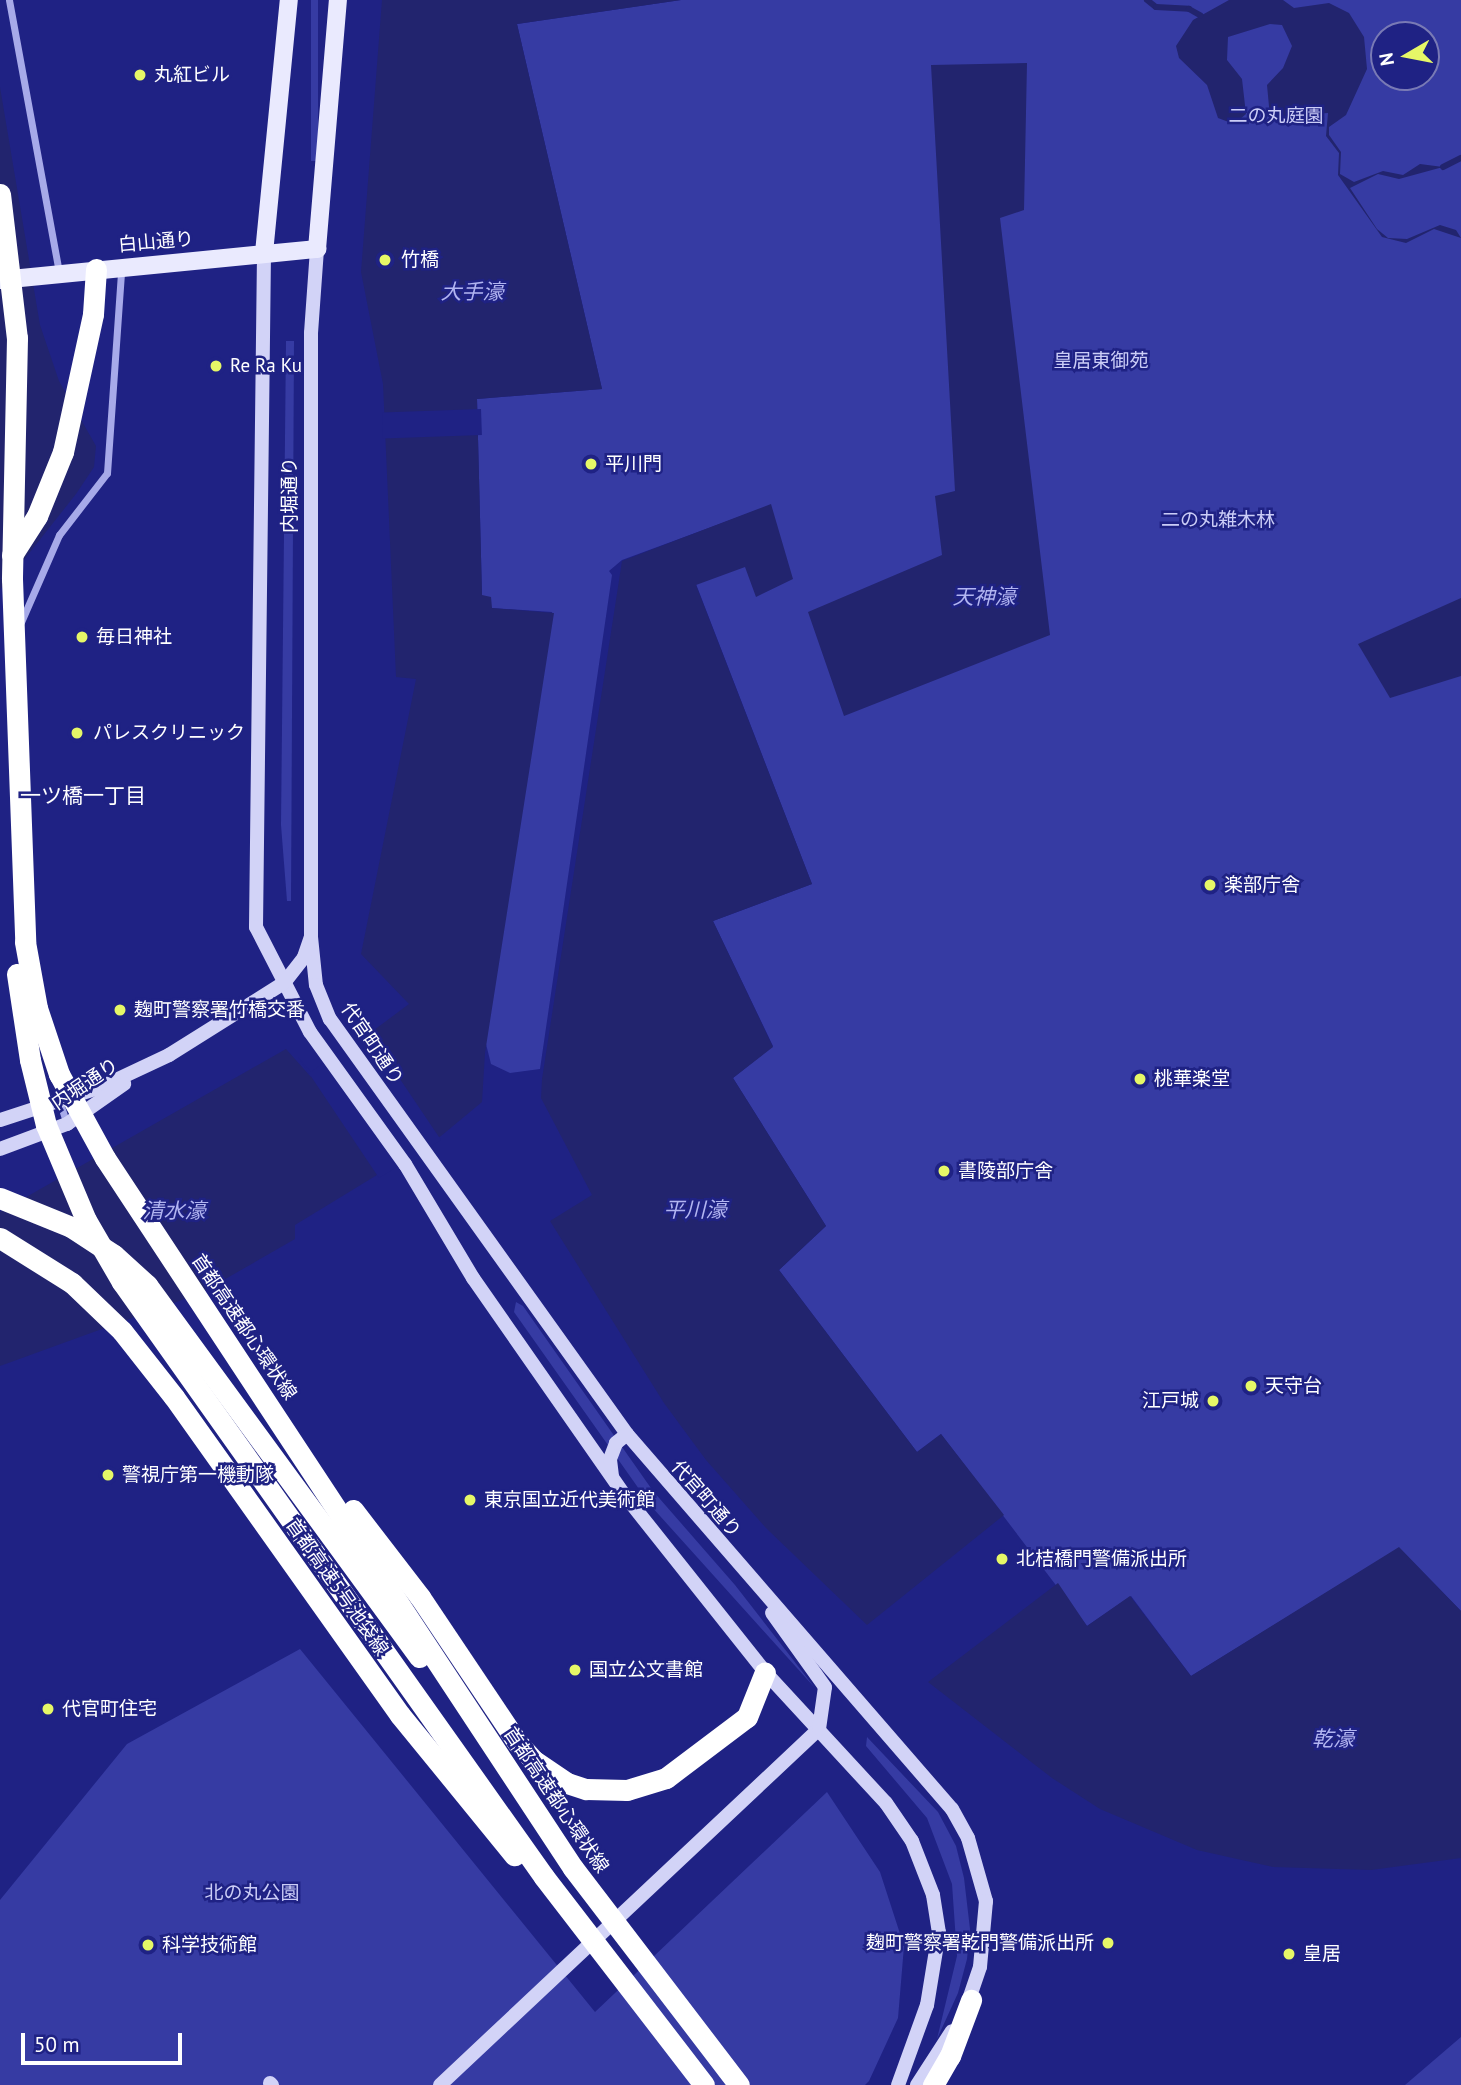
<!DOCTYPE html>
<meta charset="utf-8">
<style>
body{margin:0}
#map{position:relative;width:1461px;height:2085px;overflow:hidden;background:#1f2284;font-family:"PT Sans","Noto Sans JP",sans-serif}
div>[style]{position:absolute}
.green>*{inset:0;background:#363ba3;transform-origin:0 0}
.water>*{inset:0;background:#22246e}
.pier>*{inset:0;background:#1f2284;transform-origin:0 0}
.stream>*{height:6px;margin:-3px;padding:0 3px;transform-origin:3px;border-radius:3px;background:#22246e}
.street>*{height:7px;margin:-3.5px;padding:0 3.5px;transform-origin:3.5px;border-radius:3.5px;background:#a7aae9}
.secondary>*{height:14px;margin:-7px;padding:0 7px;transform-origin:7px;border-radius:7px;background:#d2d3f7}
.primary>*{height:18px;margin:-9px;padding:0 9px;transform-origin:9px;border-radius:9px;background:#eaeafe}
.highway>*{height:21px;margin:-10.5px;padding:0 10.5px;transform-origin:10.5px;border-radius:10.5px;background:#fff}
.dots>*{width:19px;height:19px;translate:-50% -50%;box-sizing:border-box;border:4px solid #1f2284;border-radius:50%}
span{translate:-50% -50%;white-space:nowrap;text-align:center;line-height:1.15;-webkit-text-stroke:5px #1f2284;paint-order:stroke}
.poi-label{font-size:19px;color:#fff}
.left{translate:0 -50%;text-align:left}
.right{translate:-100% -50%;text-align:right}
.park-label{font-size:19px;color:#cbcdf7}
.street-label{font-size:19px;color:#fff}
.water-label{font-size:21px;color:#b2b5f1;font-style:italic}
.neighbourhood-label{font-size:21px;color:#fff}
.north{position:absolute;left:1370px;top:21px;width:70px;height:70px;box-sizing:border-box;background:#1f2284;border:2px solid #797ab5;border-radius:50%;rotate:260deg;font-size:19px;font-weight:700;line-height:28px;text-align:center;color:#fff}
.north::after{content:'';display:block;margin:auto;width:24px;height:32px;background:#e6f767;clip-path:polygon(50% 0,100% 100%,50% 72%,0 100%)}
.scale{position:absolute;left:21px;top:2033px;width:161px;height:32px;box-sizing:border-box;border:4px solid #fff;border-top:0;padding-left:9px;font-size:21px;line-height:24px;white-space:nowrap;color:#fff;-webkit-text-stroke:5px #1f2284;paint-order:stroke}
</style>
<div id="map">
<div class="green">
<div style="left:311px;top:0;width:7px;height:161px"></div>
<div style="clip-path:polygon(evenodd,681px 0,1461px 0,1461px 1611px,1399px 1548px,1191px 1676px,1131px 1596px,1087px 1626px,941px 1434px,917px 1452px,779px 1270px,826px 1226px,733px 1078px,773px 1046px,713px 921px,812px 884px,696px 584px,745px 566px,771px 505px,622px 560px,609px 571px,612px 575px,540px 1069px,510px 1073px,491px 1064px,485px 1040px,552px 612px,491px 608px,482px 596px,477px 399px,602px 389px,517px 24px,681px 0,1384px 35px,1426px 35px,1426px 77px,1384px 77px,1384px 35px)"></div>
<div style="clip-path:polygon(286px 341px,294px 341px,291px 901px,287px 901px,281px 825px)"></div>
<div style="clip-path:polygon(516px 1302px,523px 1306px,653px 1491px,735px 1585px,815px 1688px,651px 1506px,514px 1312px)"></div>
<div style="clip-path:polygon(300px 1649px,595px 2012px,827px 1792px,880px 1872px,904px 1946px,898px 2018px,869px 2081px,865px 2085px,0 2085px,0 1900px,127px 1744px)"></div>
<div style="clip-path:polygon(867px 1737px,938px 1812px,956px 1846px,964px 1878px,970px 1929px,967px 1959px,958px 1993px,937px 2039px,957px 1956px,952px 1884px,927px 1818px,866px 1746px)"></div>
<div style="clip-path:polygon(1461px 2037px,1461px 2085px,1405px 2085px)"></div>
</div>
<div class="water">
<div style="clip-path:polygon(382px 0,681px 0,517px 24px,602px 389px,477px 399px,482px 595px,491px 597px,492px 608px,554px 613px,485px 1053px,482px 1102px,441px 1136px,295px 1225px,295px 1239px,201px 1293px,0 1366px,0 1212px,286px 1049px,311px 1077px,409px 1004px,361px 954px,416px 679px,396px 677px,383px 384px,361px 272px)"></div>
<div style="clip-path:polygon(1229px 0,1283px 0,1294px 8px,1329px 3px,1349px 13px,1364px 37px,1367px 69px,1346px 115px,1329px 127px,1329px 135px,1341px 152px,1340px 174px,1354px 182px,1383px 171px,1403px 175px,1420px 164px,1443px 167px,1399px 179px,1378px 174px,1350px 188px,1377px 229px,1388px 238px,1407px 239px,1440px 225px,1456px 230px,1461px 238px,1434px 229px,1406px 243px,1382px 237px,1338px 175px,1339px 153px,1326px 136px,1328px 113px,1270px 117px,1267px 85px,1283px 68px,1292px 46px,1282px 25px,1270px 24px,1228px 37px,1227px 60px,1242px 79px,1246px 114px,1234px 124px,1218px 118px,1207px 85px,1179px 58px,1176px 46px,1193px 20px)"></div>
<div style="clip-path:polygon(1027px 63px,1024px 210px,1000px 218px,1050px 635px,844px 716px,808px 612px,942px 555px,935px 496px,955px 491px,931px 65px)"></div>
<div style="clip-path:polygon(0 87px,40px 325px,59px 381px,96px 446px,94px 467px,76px 494px,0 590px)"></div>
<div style="clip-path:polygon(771px 504px,793px 579px,756px 597px,745px 567px,696px 585px,812px 884px,713px 921px,773px 1047px,733px 1078px,826px 1226px,779px 1270px,917px 1452px,941px 1434px,1004px 1515px,867px 1625px,766px 1528px,706px 1460px,664px 1403px,550px 1221px,592px 1195px,541px 1098px,542px 1079px,622px 561px)"></div>
<div style="clip-path:polygon(1461px 598px,1461px 676px,1390px 698px,1358px 644px)"></div>
<div style="clip-path:polygon(1399px 1547px,1461px 1611px,1461px 1858px,1371px 1870px,1273px 1867px,1197px 1850px,1100px 1809px,1052px 1778px,928px 1682px,1058px 1583px,1087px 1626px,1130px 1596px,1191px 1676px)"></div>
</div>
<div class="pier">
<div style="left:481px;top:409px;width:26px;height:99px;rotate:88deg"></div>
<div style="clip-path:polygon(367px 1030px,441px 1140px,379px 1178px,298px 1057px,311px 1072px)"></div>
</div>
<div class="stream">
<div style="left:1147px;top:0;width:11px;rotate:38deg"></div>
<div style="left:1156px;top:7px;width:33px;rotate:3deg"></div>
<div style="left:1189px;top:9px;width:13px;rotate:29deg"></div>
<div style="left:1443px;top:167px;width:20px;rotate:-27deg"></div>
</div>
<div class="street">
<div style="left:9px;top:0;width:278px;rotate:79.6deg"></div>
<div style="left:21px;top:622px;width:95px;rotate:-66.4deg"></div>
<div style="left:59px;top:535px;width:78px;rotate:-52.3deg"></div>
<div style="left:107px;top:473px;width:202px;rotate:-86deg"></div>
<div style="left:59px;top:1100px;width:25px;rotate:72deg"></div>
</div>
<div class="secondary">
<div style="left:264px;top:253px;width:674px;rotate:90.68deg"></div>
<div style="left:256px;top:927px;width:118px;rotate:62.8deg"></div>
<div style="left:310px;top:1032px;width:163px;rotate:54.3deg"></div>
<div style="left:405px;top:1164px;width:133px;rotate:59.2deg"></div>
<div style="left:473px;top:1278px;width:267px;rotate:55.1deg"></div>
<div style="left:626px;top:1497px;width:223px;rotate:51.5deg"></div>
<div style="left:765px;top:1672px;width:178px;rotate:47.3deg"></div>
<div style="left:886px;top:1803px;width:46px;rotate:55.6deg"></div>
<div style="left:912px;top:1841px;width:58px;rotate:68.7deg"></div>
<div style="left:933px;top:1895px;width:37px;rotate:81deg"></div>
<div style="left:939px;top:1932px;width:74px;rotate:99.3deg"></div>
<div style="left:927px;top:2005px;width:85px;rotate:109.9deg"></div>
<div style="left:311px;top:937px;width:48px;rotate:84.1deg"></div>
<div style="left:316px;top:985px;width:37px;rotate:68deg"></div>
<div style="left:330px;top:1019px;width:510px;rotate:54.41deg"></div>
<div style="left:627px;top:1434px;width:496px;rotate:49.1deg"></div>
<div style="left:952px;top:1809px;width:33px;rotate:61deg"></div>
<div style="left:968px;top:1838px;width:66px;rotate:74.1deg"></div>
<div style="left:986px;top:1901px;width:66px;rotate:95.2deg"></div>
<div style="left:980px;top:1967px;width:43px;rotate:108.9deg"></div>
<div style="left:0;top:1120px;width:106px;rotate:-18.1deg"></div>
<div style="left:101px;top:1087px;width:75px;rotate:-25.2deg"></div>
<div style="left:169px;top:1055px;width:136px;rotate:-32.1deg"></div>
<div style="left:284px;top:983px;width:33px;rotate:-52deg"></div>
<div style="left:304px;top:957px;width:21px;rotate:-71deg"></div>
<div style="left:311px;top:937px;width:604px;rotate:-90deg"></div>
<div style="left:311px;top:333px;width:84px;rotate:-85.9deg"></div>
<div style="left:0;top:1149px;width:72px;rotate:-20.5deg"></div>
<div style="left:67px;top:1124px;width:70px;rotate:-35.1deg"></div>
<div style="left:612px;top:1476px;width:17px;rotate:-97deg"></div>
<div style="left:610px;top:1459px;width:17px;rotate:-69deg"></div>
<div style="left:616px;top:1443px;width:14px;rotate:-39deg"></div>
<div style="left:270px;top:2083px;width:3px;rotate:45deg"></div>
<div style="left:440px;top:2085px;width:520px;rotate:-43.21deg"></div>
<div style="left:819px;top:1729px;width:42px;rotate:-81.9deg"></div>
<div style="left:825px;top:1687px;width:91px;rotate:-125.6deg"></div>
<div style="left:917px;top:2085px;width:64px;rotate:-57.1deg"></div>
</div>
<div class="primary">
<div style="left:264px;top:253px;width:254px;rotate:-84.4deg"></div>
<div style="left:0;top:280px;width:319px;rotate:-5.6deg"></div>
<div style="left:317px;top:249px;width:250px;rotate:-85.2deg"></div>
</div>
<div class="highway">
<div style="left:0;top:194px;width:145px;rotate:83.3deg"></div>
<div style="left:17px;top:338px;width:241px;rotate:91.2deg"></div>
<div style="left:12px;top:579px;width:363px;rotate:87.9deg"></div>
<div style="left:25px;top:942px;width:67px;rotate:79.7deg"></div>
<div style="left:37px;top:1008px;width:70px;rotate:71.6deg"></div>
<div style="left:59px;top:1074px;width:96px;rotate:61.3deg"></div>
<div style="left:105px;top:1158px;width:850px;rotate:56.61deg"></div>
<div style="left:573px;top:1868px;width:273px;rotate:52.6deg"></div>
<div style="left:12px;top:555px;width:46px;rotate:-57.3deg"></div>
<div style="left:37px;top:516px;width:69px;rotate:-67.9deg"></div>
<div style="left:63px;top:452px;width:141px;rotate:-77.7deg"></div>
<div style="left:93px;top:314px;width:45px;rotate:-86.2deg"></div>
<div style="left:17px;top:974px;width:87px;rotate:81.4deg"></div>
<div style="left:30px;top:1060px;width:67px;rotate:76.2deg"></div>
<div style="left:46px;top:1125px;width:103px;rotate:67.2deg"></div>
<div style="left:86px;top:1220px;width:72px;rotate:59.9deg"></div>
<div style="left:122px;top:1282px;width:729px;rotate:54.65deg"></div>
<div style="left:544px;top:1877px;width:262px;rotate:52.4deg"></div>
<div style="left:0;top:1198px;width:77px;rotate:22.2deg"></div>
<div style="left:71px;top:1227px;width:51px;rotate:33.1deg"></div>
<div style="left:114px;top:1255px;width:45px;rotate:42.3deg"></div>
<div style="left:147px;top:1285px;width:461px;rotate:53.8deg"></div>
<div style="left:0;top:1238px;width:85px;rotate:32deg"></div>
<div style="left:72px;top:1283px;width:69px;rotate:43.8deg"></div>
<div style="left:122px;top:1331px;width:84px;rotate:51.8deg"></div>
<div style="left:174px;top:1397px;width:390px;rotate:54.6deg"></div>
<div style="left:400px;top:1715px;width:181px;rotate:50.8deg"></div>
<div style="left:353px;top:1510px;width:110px;rotate:52.4deg"></div>
<div style="left:420px;top:1597px;width:174px;rotate:56.2deg"></div>
<div style="left:517px;top:1742px;width:24px;rotate:48deg"></div>
<div style="left:533px;top:1760px;width:41px;rotate:34.1deg"></div>
<div style="left:567px;top:1783px;width:20px;rotate:18deg"></div>
<div style="left:586px;top:1789px;width:41px;rotate:1.4deg"></div>
<div style="left:627px;top:1790px;width:41px;rotate:-17.1deg"></div>
<div style="left:666px;top:1778px;width:101px;rotate:-37deg"></div>
<div style="left:747px;top:1717px;width:48px;rotate:-68.2deg"></div>
<div style="left:933px;top:2085px;width:34px;rotate:-60deg"></div>
<div style="left:950px;top:2056px;width:60px;rotate:-69.4deg"></div>
</div>
<div class="dots">
<div style="left:140px;top:75px;background:#e6f767"></div>
<div style="left:385px;top:260px;background:#e6f767"></div>
<div style="left:216px;top:366px;background:#e6f767"></div>
<div style="left:591px;top:464px;background:#e6f767"></div>
<div style="left:82px;top:637px;background:#e6f767"></div>
<div style="left:77px;top:733px;background:#e6f767"></div>
<div style="left:1210px;top:885px;background:#e6f767"></div>
<div style="left:120px;top:1010px;background:#e6f767"></div>
<div style="left:1140px;top:1079px;background:#e6f767"></div>
<div style="left:944px;top:1171px;background:#e6f767"></div>
<div style="left:1251px;top:1386px;background:#e6f767"></div>
<div style="left:1213px;top:1401px;background:#e6f767"></div>
<div style="left:108px;top:1475px;background:#e6f767"></div>
<div style="left:470px;top:1500px;background:#e6f767"></div>
<div style="left:1002px;top:1559px;background:#e6f767"></div>
<div style="left:575px;top:1670px;background:#e6f767"></div>
<div style="left:48px;top:1709px;background:#e6f767"></div>
<div style="left:1108px;top:1943px;background:#e6f767"></div>
<div style="left:148px;top:1945px;background:#e6f767"></div>
<div style="left:1289px;top:1954px;background:#e6f767"></div>
</div>
<div class="poi-label">
<span class="left" style="left:154px;top:75px">丸紅ビル</span>
<span class="left" style="left:401px;top:260px">竹橋</span>
<span class="left" style="left:230px;top:366px">Re Ra Ku</span>
<span class="left" style="left:605px;top:464px">平川門</span>
<span class="left" style="left:96px;top:637px">毎日神社</span>
<span class="left" style="left:93px;top:733px">パレスクリニック</span>
<span class="left" style="left:1224px;top:885px">楽部庁舎</span>
<span class="left" style="left:134px;top:1010px">麹町警察署竹橋交番</span>
<span class="left" style="left:1154px;top:1079px">桃華楽堂</span>
<span class="left" style="left:958px;top:1171px">書陵部庁舎</span>
<span class="left" style="left:1265px;top:1386px">天守台</span>
<span class="right" style="left:1199px;top:1401px">江戸城</span>
<span class="left" style="left:122px;top:1475px">警視庁第一機動隊</span>
<span class="left" style="left:484px;top:1500px">東京国立近代美術館</span>
<span class="left" style="left:1016px;top:1559px">北桔橋門警備派出所</span>
<span class="left" style="left:589px;top:1670px">国立公文書館</span>
<span class="left" style="left:62px;top:1709px">代官町住宅</span>
<span class="right" style="left:1094px;top:1943px">麹町警察署乾門警備派出所</span>
<span class="left" style="left:162px;top:1945px">科学技術館</span>
<span class="left" style="left:1303px;top:1954px">皇居</span>
</div>
<div class="park-label">
<span style="left:1276px;top:116px">二の丸庭園</span>
<span style="left:1101px;top:361px">皇居東御苑</span>
<span style="left:1218px;top:520px">二の丸雑木林</span>
<span style="left:252px;top:1893px">北の丸公園</span>
</div>
<div class="street-label">
<span style="left:156px;top:242px;rotate:-5deg">白山通り</span>
<span style="left:290px;top:495px;rotate:-90deg">内堀通り</span>
<span style="left:372px;top:1044px;rotate:56deg">代官町通り</span>
<span style="left:85px;top:1084px;rotate:-34deg">内堀通り</span>
<span style="left:244px;top:1327px;rotate:56deg">首都高速都心環状線</span>
<span style="left:706px;top:1499px;rotate:49deg">代官町通り</span>
<span style="left:337px;top:1587px;rotate:55deg">首都高速5号池袋線</span>
<span style="left:556px;top:1800px;rotate:56deg">首都高速都心環状線</span>
</div>
<div class="water-label">
<span style="left:472px;top:292px">大手濠</span>
<span style="left:984px;top:597px">天神濠</span>
<span style="left:695px;top:1210px">平川濠</span>
<span style="left:174px;top:1211px">清水濠</span>
<span style="left:1333px;top:1739px">乾濠</span>
</div>
<div class="neighbourhood-label">
<span style="left:83px;top:796px">一ツ橋一丁目</span>
</div>
<div class="north">N</div>
<div class="scale">50 m</div>
</div>
